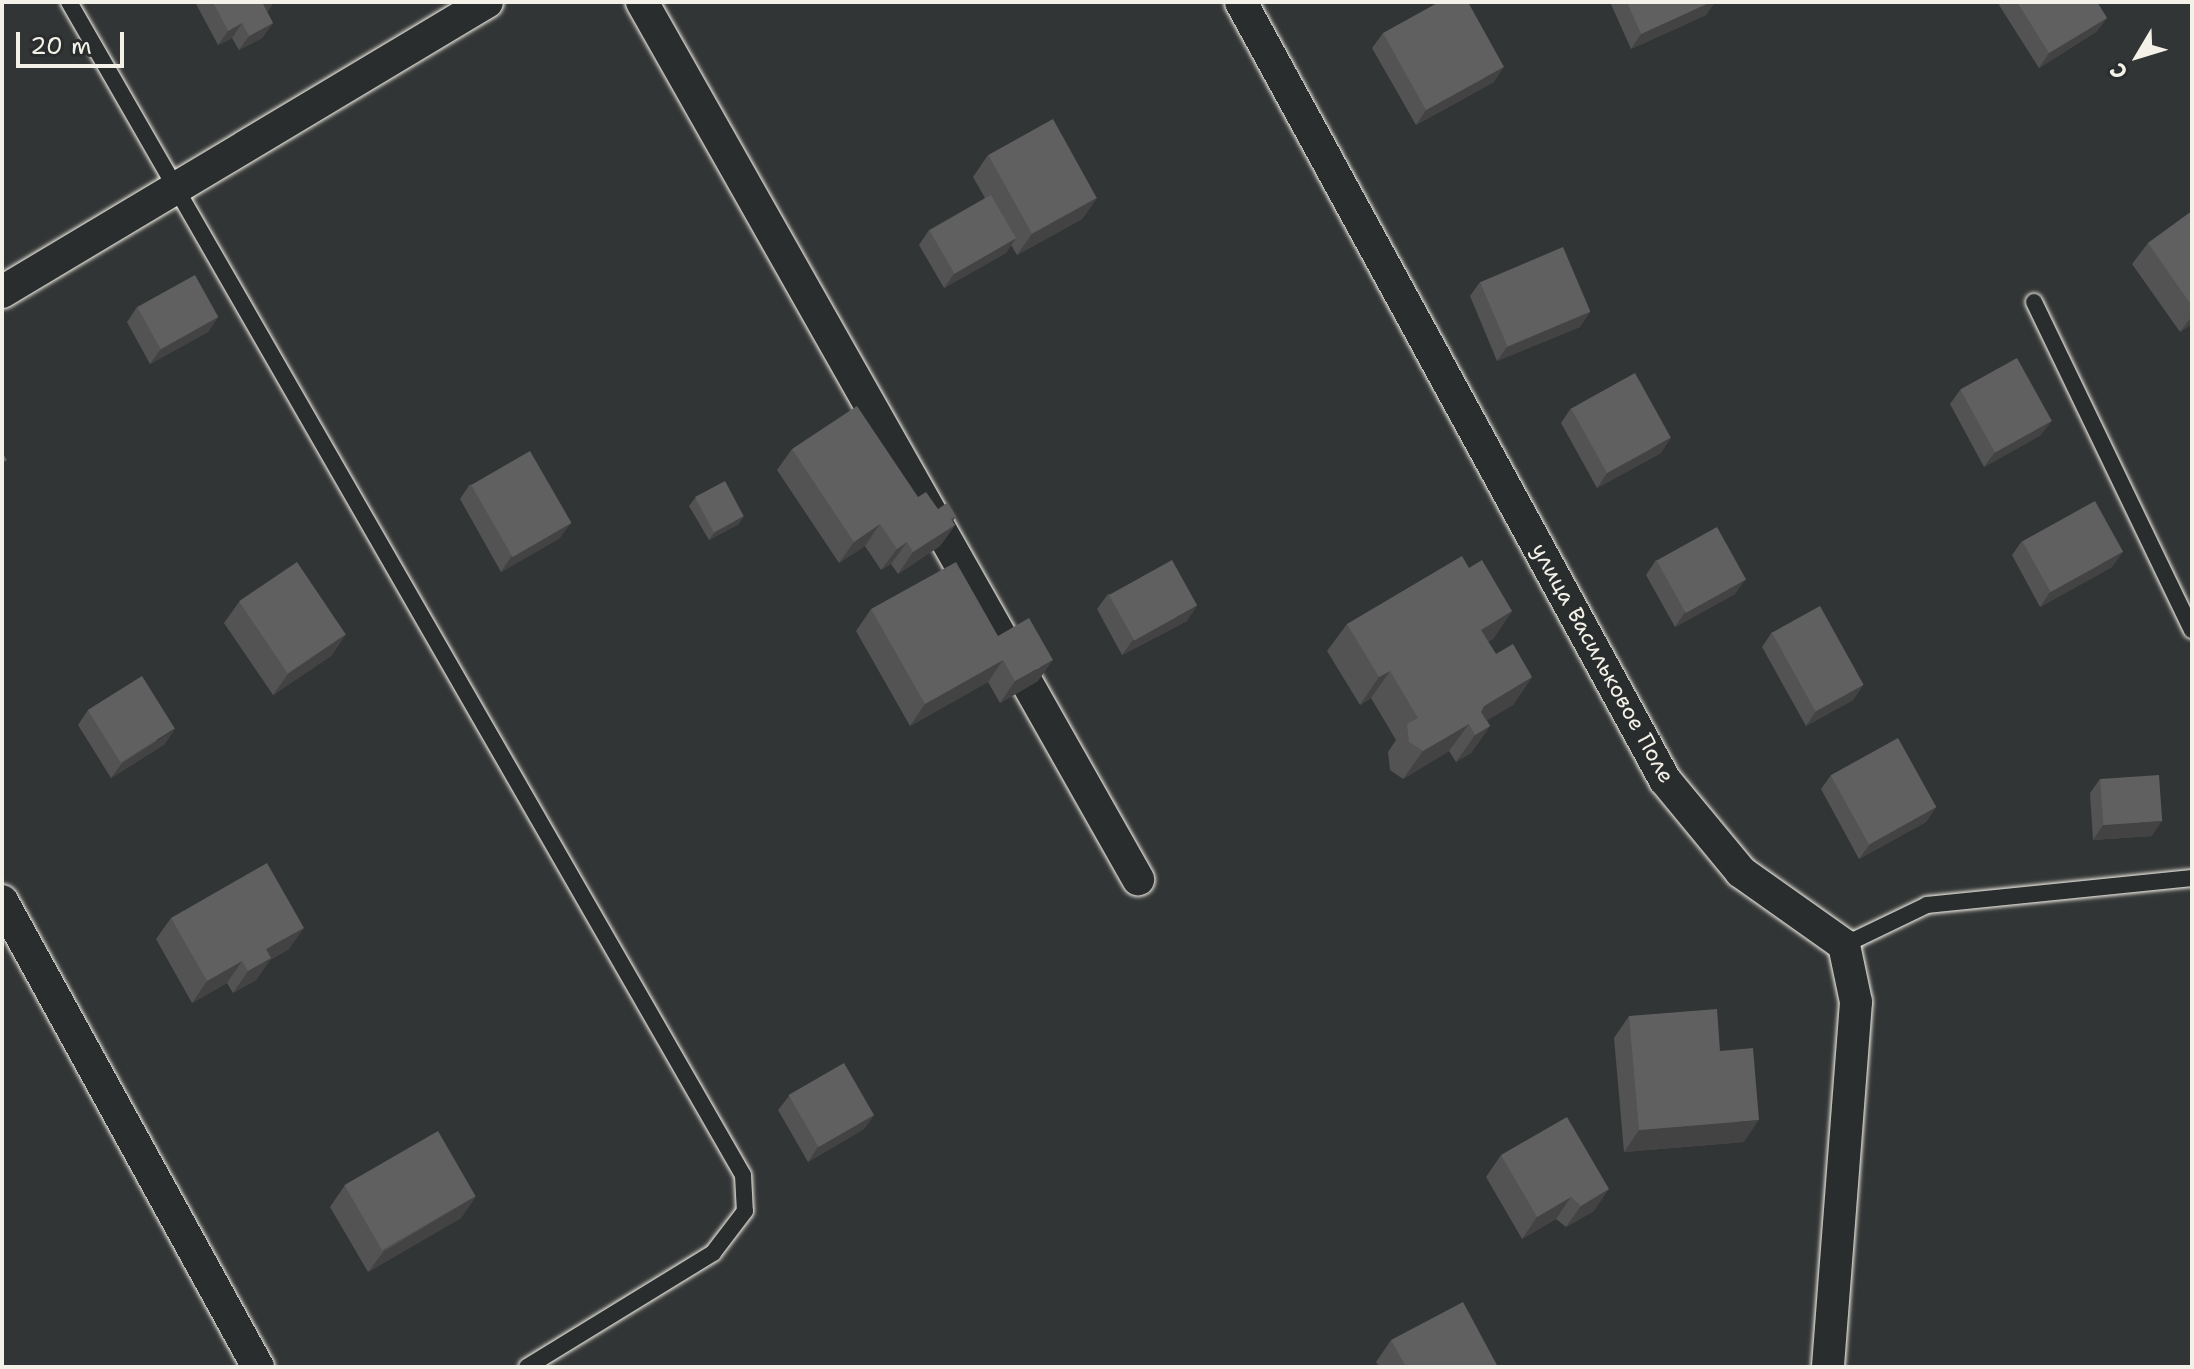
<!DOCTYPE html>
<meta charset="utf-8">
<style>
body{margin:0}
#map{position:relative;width:2194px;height:1369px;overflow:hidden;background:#323535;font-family:"Shantell Sans",sans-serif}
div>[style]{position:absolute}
.roads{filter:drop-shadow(0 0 2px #f4f1e8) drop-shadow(0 0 2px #f4f1e8)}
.service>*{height:16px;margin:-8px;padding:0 8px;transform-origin:8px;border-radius:8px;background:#2a2d2e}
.minor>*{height:32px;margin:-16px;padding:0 16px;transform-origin:16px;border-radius:16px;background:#2a2d2e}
.wall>*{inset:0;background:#525352}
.shaded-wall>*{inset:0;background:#424342}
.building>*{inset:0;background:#5f605f;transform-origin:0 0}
span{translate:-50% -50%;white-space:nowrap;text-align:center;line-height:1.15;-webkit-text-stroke:6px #2a2d2e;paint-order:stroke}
.street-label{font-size:22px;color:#f4f1e8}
.frame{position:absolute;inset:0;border:4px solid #f4f1e8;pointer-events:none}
.north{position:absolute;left:2098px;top:16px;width:80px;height:80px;-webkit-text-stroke:6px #2a2d2e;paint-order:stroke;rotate:232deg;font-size:22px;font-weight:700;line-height:32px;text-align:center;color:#f4f1e8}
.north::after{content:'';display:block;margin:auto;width:28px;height:36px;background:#f4f1e8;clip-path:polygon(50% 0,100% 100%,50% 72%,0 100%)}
.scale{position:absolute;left:16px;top:32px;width:108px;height:36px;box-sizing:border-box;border:4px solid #f4f1e8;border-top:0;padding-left:10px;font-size:24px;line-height:28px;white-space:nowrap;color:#f4f1e8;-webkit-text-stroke:6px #2a2d2e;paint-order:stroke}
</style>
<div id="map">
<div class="roads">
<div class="service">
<div style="left:69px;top:2px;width:1353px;rotate:60.12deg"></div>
<div style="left:743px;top:1175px;width:36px;rotate:87deg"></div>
<div style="left:745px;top:1211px;width:53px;rotate:127.3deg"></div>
<div style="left:713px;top:1253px;width:218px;rotate:148.5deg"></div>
<div style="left:2034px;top:302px;width:364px;rotate:64.3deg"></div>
<div style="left:1844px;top:945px;width:92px;rotate:-25.7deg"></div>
<div style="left:1927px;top:905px;width:266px;rotate:-5.8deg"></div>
</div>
<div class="minor">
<div style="left:642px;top:2px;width:1008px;rotate:60.51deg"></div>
<div style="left:1241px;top:2px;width:886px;rotate:61.41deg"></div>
<div style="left:1665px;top:780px;width:119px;rotate:50.4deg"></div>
<div style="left:1741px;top:872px;width:126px;rotate:35.3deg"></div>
<div style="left:1844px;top:945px;width:58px;rotate:78.1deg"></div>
<div style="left:1856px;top:1002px;width:366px;rotate:94.4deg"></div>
<div style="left:2px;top:292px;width:565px;rotate:-30.88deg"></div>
<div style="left:2px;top:901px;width:532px;rotate:61.22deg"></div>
</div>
</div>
<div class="wall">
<div style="clip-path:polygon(195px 2px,274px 2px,267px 12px,273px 23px,262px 38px,239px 50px,232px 38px,218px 45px)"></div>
<div style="clip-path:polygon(1610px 2px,1715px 2px,1706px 15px,1631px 49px)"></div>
<div style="clip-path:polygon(2001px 2px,2097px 2px,2107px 18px,2096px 32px,2039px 68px,1999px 5px)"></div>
<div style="clip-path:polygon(1383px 33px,1494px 82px,1416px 125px,1372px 48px)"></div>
<div style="clip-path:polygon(988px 155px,1097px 198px,1082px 219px,1017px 255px,1011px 245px,1006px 253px,944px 288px,919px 245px,929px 230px,985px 198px,973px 177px)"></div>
<div style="clip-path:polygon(2192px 211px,2192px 324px,2180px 332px,2132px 264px,2148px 243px)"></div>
<div style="clip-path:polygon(1480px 282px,1590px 312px,1580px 327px,1497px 361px,1470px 296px)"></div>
<div style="clip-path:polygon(137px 307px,218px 317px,208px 332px,150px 364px,127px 322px)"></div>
<div style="clip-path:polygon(1960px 390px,2041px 435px,1984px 467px,1950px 404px)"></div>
<div style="clip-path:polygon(1571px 408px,1661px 453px,1597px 488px,1561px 423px)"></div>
<div style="clip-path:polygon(792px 449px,918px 497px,938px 509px,956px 516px,952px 521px,955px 525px,940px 546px,898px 574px,891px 564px,881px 570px,865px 546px,839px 563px,777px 470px)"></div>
<div style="clip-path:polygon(470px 484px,560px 538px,501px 572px,460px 499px)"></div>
<div style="clip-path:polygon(695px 498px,739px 524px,709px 540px,689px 506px)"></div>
<div style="clip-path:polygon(2022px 541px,2112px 567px,2040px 607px,2012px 555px)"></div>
<div style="clip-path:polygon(1656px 560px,1735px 594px,1675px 627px,1646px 575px)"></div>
<div style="clip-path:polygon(1469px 568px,1512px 611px,1493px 639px,1488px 642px,1496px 654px,1532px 677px,1513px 705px,1487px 720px,1490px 726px,1471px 753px,1456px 762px,1449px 751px,1403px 779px,1390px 770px,1388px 752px,1396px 740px,1371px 698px,1360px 705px,1327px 651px,1347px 624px)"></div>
<div style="clip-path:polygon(1108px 594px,1187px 621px,1122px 655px,1097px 609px)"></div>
<div style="clip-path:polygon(239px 602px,346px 634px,331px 656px,273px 695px,224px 623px)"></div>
<div style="clip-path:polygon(871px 609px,998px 636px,1038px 681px,1000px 703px,988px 682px,910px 726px,856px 631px)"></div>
<div style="clip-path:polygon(1772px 632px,1863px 685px,1853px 700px,1806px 726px,1762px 647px)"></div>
<div style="clip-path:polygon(88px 710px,165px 744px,111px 778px,78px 725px)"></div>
<div style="clip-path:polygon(1831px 775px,1936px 807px,1926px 822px,1859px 859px,1821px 789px)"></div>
<div style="clip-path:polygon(2100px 779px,2152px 836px,2093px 840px,2090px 793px)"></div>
<div style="clip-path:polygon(171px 918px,289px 949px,270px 960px,256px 980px,233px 993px,227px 983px,192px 1003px,156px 939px)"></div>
<div style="clip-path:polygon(1629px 1016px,1720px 1051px,1744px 1142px,1624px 1152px,1614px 1038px)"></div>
<div style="clip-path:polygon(789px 1096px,874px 1115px,864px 1129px,808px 1162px,778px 1110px)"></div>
<div style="clip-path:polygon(1501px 1155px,1594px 1211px,1566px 1227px,1556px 1219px,1522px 1239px,1486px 1177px)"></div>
<div style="clip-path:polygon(345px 1185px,476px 1196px,461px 1218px,368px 1272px,330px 1207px)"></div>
<div style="clip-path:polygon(1391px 1340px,1498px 1367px,1379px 1367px,1376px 1362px)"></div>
</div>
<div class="shaded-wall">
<div style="clip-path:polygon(268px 2px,274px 2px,268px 11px,253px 19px,263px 4px)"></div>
<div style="clip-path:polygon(1711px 2px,1715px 2px,1706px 15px,1631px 49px,1641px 34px)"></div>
<div style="clip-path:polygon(2107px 18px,2096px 32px,2039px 68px,2049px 53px)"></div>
<div style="clip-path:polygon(242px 23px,232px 38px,218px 45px,228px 31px)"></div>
<div style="clip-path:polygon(273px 23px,262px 38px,239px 50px,249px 36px)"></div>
<div style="clip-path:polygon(1504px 67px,1494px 82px,1416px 125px,1426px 110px)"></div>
<div style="clip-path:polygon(1097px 198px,1082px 219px,1017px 255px,1032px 234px)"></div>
<div style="clip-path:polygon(1016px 238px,1006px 253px,944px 288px,954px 274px)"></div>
<div style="clip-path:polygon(1590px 312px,1580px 327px,1497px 361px,1507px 347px)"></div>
<div style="clip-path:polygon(2192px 316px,2192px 324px,2180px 332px)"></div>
<div style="clip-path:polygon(218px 317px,208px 332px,150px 364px,160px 350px)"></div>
<div style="clip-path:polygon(2052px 421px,2041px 435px,1984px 467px,1995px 452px)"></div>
<div style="clip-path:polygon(1671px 438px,1661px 453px,1597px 488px,1607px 473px)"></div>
<div style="clip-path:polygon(744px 516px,739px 524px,709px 540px,714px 533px)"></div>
<div style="clip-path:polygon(956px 516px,946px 531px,955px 525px,940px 546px,898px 574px,913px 552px)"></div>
<div style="clip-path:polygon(571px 523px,560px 538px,501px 572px,511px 557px)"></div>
<div style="clip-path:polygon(880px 524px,865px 546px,839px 563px,854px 542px)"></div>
<div style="clip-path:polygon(907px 542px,891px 564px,881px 570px,897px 549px)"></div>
<div style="clip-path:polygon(2123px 552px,2112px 567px,2040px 607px,2050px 592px)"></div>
<div style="clip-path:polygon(1746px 579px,1735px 594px,1675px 627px,1685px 612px)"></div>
<div style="clip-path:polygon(1197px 606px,1187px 621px,1122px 655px,1132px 641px)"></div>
<div style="clip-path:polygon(1512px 611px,1493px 639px,1462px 658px,1481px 630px)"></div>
<div style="clip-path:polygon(346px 634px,331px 656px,273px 695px,288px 674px)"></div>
<div style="clip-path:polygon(1003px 660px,988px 682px,910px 726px,925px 704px)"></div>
<div style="clip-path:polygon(1053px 660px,1038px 681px,1000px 703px,1015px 681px)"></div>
<div style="clip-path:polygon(1390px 671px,1371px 698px,1360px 705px,1379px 677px)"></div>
<div style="clip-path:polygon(1532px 677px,1513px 705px,1472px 729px,1484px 706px)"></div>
<div style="clip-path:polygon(1863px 685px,1853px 700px,1806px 726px,1816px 711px)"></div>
<div style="clip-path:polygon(1469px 724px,1449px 751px,1403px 779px,1423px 751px)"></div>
<div style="clip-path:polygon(1490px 726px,1471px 753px,1456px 762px,1475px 735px)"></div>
<div style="clip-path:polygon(175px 729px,165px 744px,111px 778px,122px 763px)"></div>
<div style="clip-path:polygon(1936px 807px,1926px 822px,1859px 859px,1870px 844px)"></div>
<div style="clip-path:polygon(2162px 821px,2152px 836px,2093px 840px,2103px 825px)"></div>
<div style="clip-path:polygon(304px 928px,289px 949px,270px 960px,256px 980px,233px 993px,248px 971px,266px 949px)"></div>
<div style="clip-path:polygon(242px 961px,227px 983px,192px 1003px,207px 981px)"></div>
<div style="clip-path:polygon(874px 1115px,864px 1129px,808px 1162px,818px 1147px)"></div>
<div style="clip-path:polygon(1759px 1120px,1744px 1142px,1624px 1152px,1639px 1130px)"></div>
<div style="clip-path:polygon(1609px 1189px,1594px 1211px,1566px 1227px,1581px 1206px)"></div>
<div style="clip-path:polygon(476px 1196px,461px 1218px,368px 1272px,384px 1251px)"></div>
<div style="clip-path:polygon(1571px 1197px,1556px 1219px,1522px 1239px,1537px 1217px)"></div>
</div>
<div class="building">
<div style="clip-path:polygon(213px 2px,268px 2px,263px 4px,273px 23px,249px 36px,242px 23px,228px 31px)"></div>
<div style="clip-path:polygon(1439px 2px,1468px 2px,1504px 67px,1426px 110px,1383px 33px)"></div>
<div style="clip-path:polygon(1627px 2px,1711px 2px,1641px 34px)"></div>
<div style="clip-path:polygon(2017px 2px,2097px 2px,2107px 18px,2049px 53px)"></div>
<div style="left:1053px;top:119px;width:90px;height:74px;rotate:61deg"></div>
<div style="left:991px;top:195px;width:50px;height:71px;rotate:60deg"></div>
<div style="clip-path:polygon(2192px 211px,2192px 306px,2148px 243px)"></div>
<div style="left:1563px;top:247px;width:70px;height:90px;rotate:67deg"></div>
<div style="left:195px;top:275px;width:48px;height:66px;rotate:61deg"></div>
<div style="left:2017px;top:358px;width:72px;height:65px;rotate:61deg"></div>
<div style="left:1635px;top:373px;width:74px;height:73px;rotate:61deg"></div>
<div style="clip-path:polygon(857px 406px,918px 497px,926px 492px,938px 509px,947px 503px,956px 516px,951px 519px,955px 525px,913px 552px,907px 542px,897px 549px,880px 524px,854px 542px,792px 449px)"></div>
<div style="left:530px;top:451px;width:83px;height:68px;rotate:60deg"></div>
<div style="clip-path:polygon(2px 452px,7px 460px,2px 463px)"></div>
<div style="left:725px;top:481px;width:40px;height:34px;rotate:62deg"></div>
<div style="left:2095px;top:501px;width:58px;height:83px;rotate:61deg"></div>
<div style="left:1717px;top:527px;width:60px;height:69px;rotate:61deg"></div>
<div style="clip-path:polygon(1462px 556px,1469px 568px,1482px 560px,1512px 611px,1481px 630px,1496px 654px,1513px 644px,1532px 677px,1484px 706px,1481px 712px,1490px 726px,1475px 735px,1469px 724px,1423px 751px,1409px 742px,1407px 724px,1418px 718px,1390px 671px,1379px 677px,1347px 624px)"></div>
<div style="left:1172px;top:560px;width:52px;height:72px;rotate:61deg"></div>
<div style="left:297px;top:562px;width:87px;height:70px;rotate:56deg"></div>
<div style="clip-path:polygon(956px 562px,998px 636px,1029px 618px,1053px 660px,1015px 681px,1003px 660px,925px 704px,871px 609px)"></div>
<div style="left:1820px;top:606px;width:90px;height:55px;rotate:61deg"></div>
<div style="left:142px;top:676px;width:62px;height:64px;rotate:58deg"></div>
<div style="left:1898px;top:738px;width:79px;height:77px;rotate:61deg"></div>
<div style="left:2159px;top:775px;width:46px;height:59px;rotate:86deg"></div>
<div style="clip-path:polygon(267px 863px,304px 928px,266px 949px,271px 958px,248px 971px,242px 961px,207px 981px,171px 918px)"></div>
<div style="clip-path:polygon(1717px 1009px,1720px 1051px,1753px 1048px,1759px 1120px,1639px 1130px,1629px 1016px)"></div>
<div style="left:844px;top:1063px;width:60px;height:64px;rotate:60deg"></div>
<div style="clip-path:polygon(1567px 1117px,1609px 1189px,1581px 1206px,1571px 1197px,1537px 1217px,1501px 1155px)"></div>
<div style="left:438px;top:1131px;width:75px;height:108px;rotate:60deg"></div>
<div style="clip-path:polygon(1463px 1302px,1498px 1367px,1406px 1367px,1391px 1340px)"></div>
</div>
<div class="street-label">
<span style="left:1603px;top:663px;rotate:61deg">улица Васильковое Поле</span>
</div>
<div class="frame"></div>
<div class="north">С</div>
<div class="scale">20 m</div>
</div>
